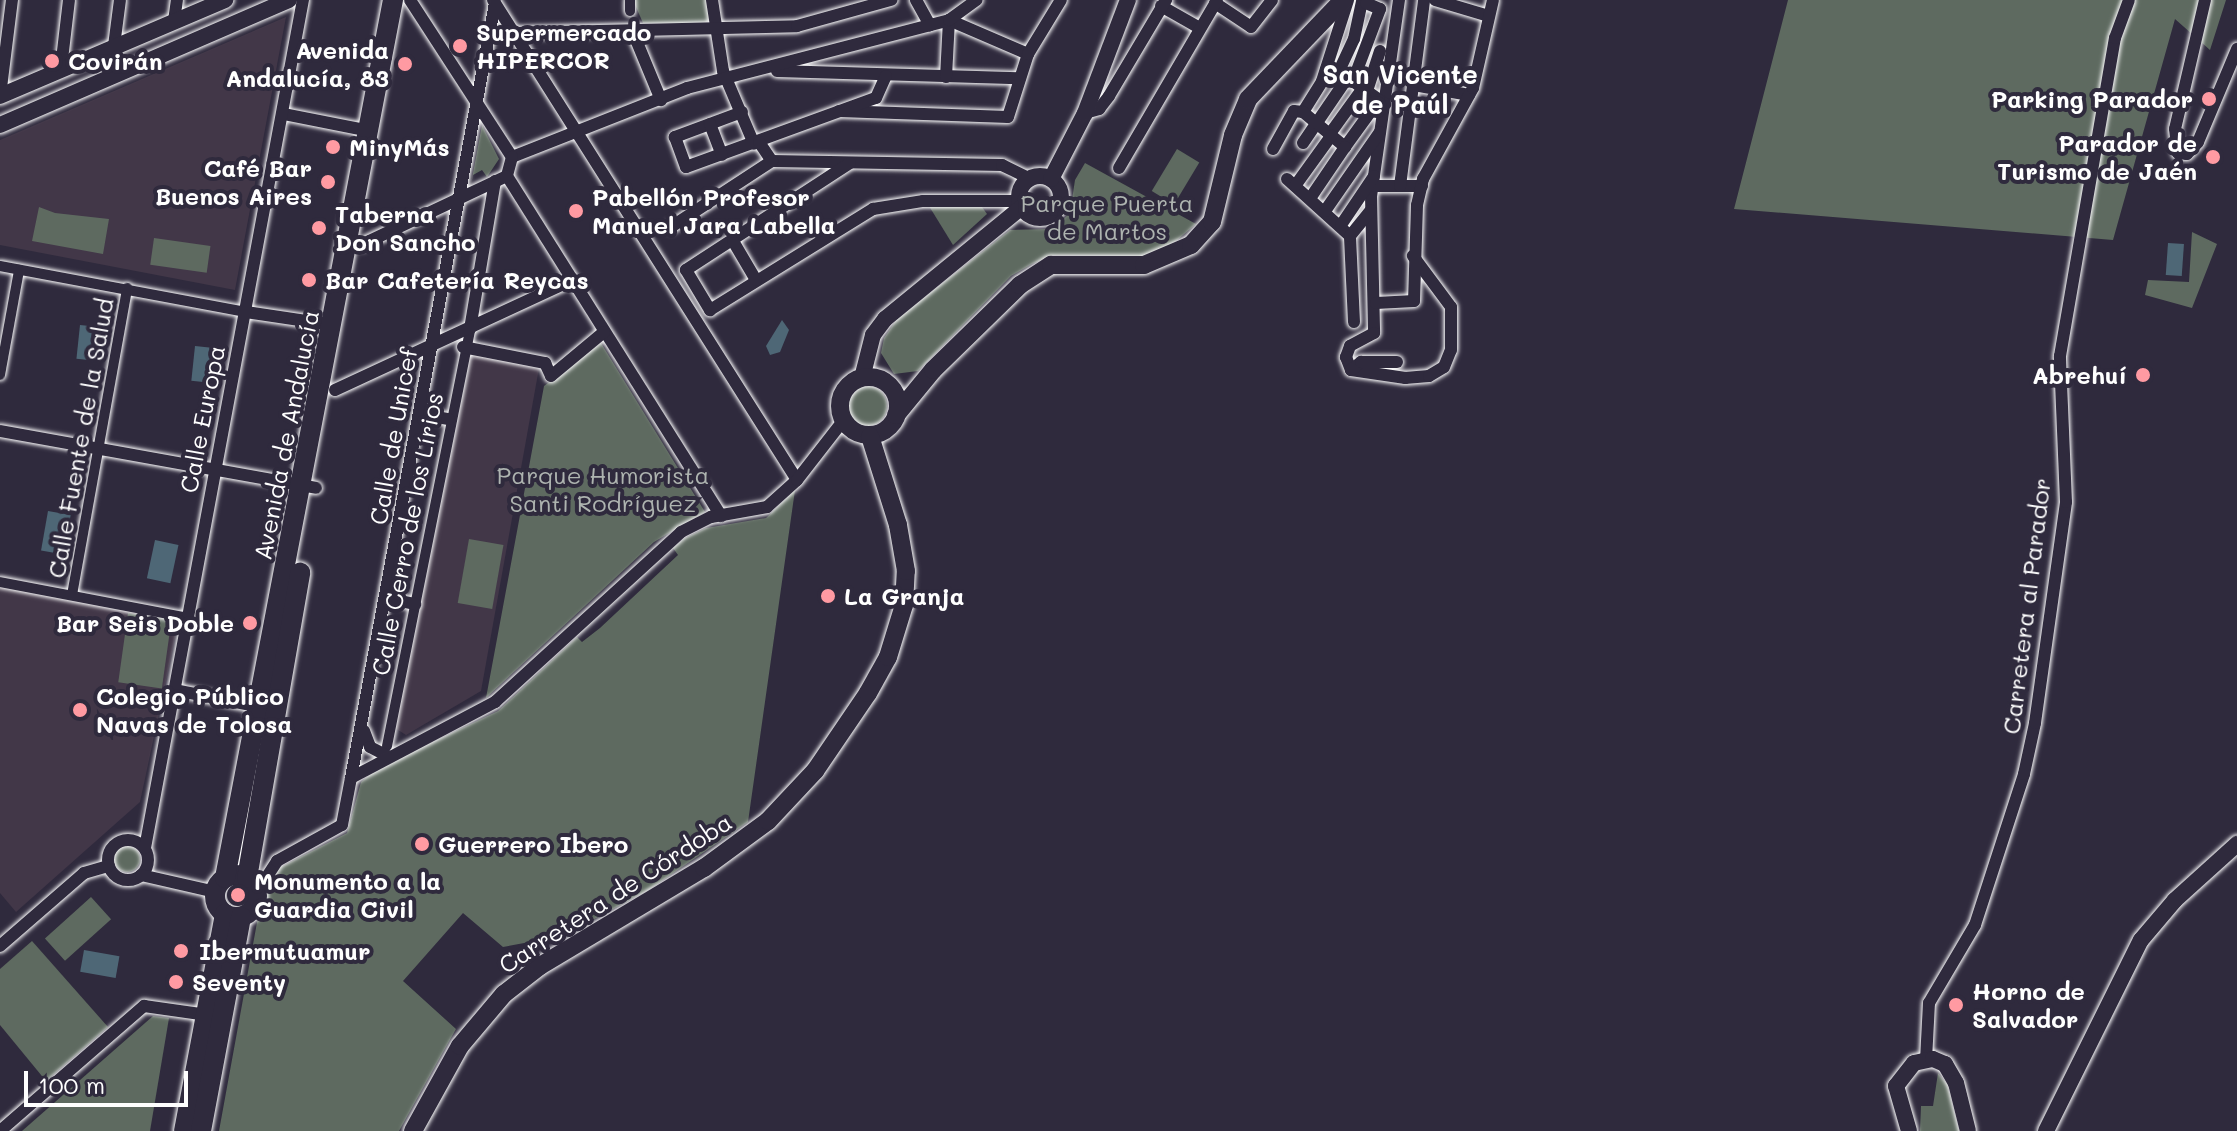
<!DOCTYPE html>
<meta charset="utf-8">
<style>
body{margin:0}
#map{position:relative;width:2237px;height:1131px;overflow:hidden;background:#2f2a3d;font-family:Mali,sans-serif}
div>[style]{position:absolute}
.built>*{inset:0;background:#423748}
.green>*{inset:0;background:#5e6a60;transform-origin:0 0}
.round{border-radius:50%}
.water>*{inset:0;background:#4e6776;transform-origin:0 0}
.roads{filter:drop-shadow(0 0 2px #fff) drop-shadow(0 0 2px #fff)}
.pedestrian>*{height:10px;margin:-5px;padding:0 5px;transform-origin:5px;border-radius:5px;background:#2f2a3d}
.minor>*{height:12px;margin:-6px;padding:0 6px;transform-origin:6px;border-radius:6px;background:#2f2a3d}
.minor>.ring{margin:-6px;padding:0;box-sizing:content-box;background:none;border:12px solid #2f2a3d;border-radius:50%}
.tertiary>*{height:16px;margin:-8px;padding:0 8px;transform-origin:8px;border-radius:8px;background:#2f2a3d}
.tertiary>.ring{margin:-8px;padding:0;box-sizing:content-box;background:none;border:16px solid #2f2a3d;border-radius:50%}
.secondary>*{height:18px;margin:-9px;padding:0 9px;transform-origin:9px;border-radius:9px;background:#2f2a3d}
.secondary>.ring{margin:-9px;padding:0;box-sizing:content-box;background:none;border:18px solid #2f2a3d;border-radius:50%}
.primary>*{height:20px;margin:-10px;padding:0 10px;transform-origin:10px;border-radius:10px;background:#2f2a3d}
.primary>.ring{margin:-10px;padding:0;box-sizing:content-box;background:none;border:20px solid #2f2a3d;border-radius:50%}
.dots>*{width:22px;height:22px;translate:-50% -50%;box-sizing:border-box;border:4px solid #2f2a3d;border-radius:50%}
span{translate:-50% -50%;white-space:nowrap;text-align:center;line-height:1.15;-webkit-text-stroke:8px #2f2a3d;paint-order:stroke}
.poi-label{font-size:24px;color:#fff;font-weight:700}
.left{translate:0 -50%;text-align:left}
.right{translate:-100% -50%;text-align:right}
.park-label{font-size:24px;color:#aeb4b0}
.street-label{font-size:24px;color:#fff}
.neighbourhood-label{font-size:26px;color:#fff;font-weight:700}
.scale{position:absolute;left:24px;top:1071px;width:164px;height:36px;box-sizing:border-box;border:4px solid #fff;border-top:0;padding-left:10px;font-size:24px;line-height:28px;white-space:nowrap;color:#fff;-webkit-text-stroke:6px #2f2a3d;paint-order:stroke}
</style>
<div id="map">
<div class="built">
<div style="clip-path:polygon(286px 17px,235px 290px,0 245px,0 140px)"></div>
<div style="clip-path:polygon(468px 354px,539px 368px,481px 691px,406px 735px,395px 728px)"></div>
<div style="clip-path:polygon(0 585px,179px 619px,140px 802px,16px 912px,0 893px)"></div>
</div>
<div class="green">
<div style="clip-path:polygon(633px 0,709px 0,709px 19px,705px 24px,643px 23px)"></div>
<div style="clip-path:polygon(1788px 0,2226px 0,2210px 50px,2175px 19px,2113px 240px,1734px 209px)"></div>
<div style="clip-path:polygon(482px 125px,499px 159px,487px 177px,482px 170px,473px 175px,471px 184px)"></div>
<div style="left:1177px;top:149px;width:26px;height:49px;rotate:31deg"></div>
<div style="clip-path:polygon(1085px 163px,1196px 224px,1169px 247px,1147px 256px,1053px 255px,1032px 264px,1011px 276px,918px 371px,894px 374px,881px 353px,884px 338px,897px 319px,1010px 230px,1053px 229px,1070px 213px,1075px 180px)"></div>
<div style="clip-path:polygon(929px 206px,982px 207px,987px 214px,953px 245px)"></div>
<div style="clip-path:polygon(39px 207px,55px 213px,109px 219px,103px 254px,32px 241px)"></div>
<div style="clip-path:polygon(2192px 232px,2217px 244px,2192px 308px,2145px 295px,2148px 280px,2189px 282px)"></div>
<div style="left:154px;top:238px;width:57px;height:27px;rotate:8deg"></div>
<div style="clip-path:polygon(601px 343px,705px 512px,654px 542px,486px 698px,544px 386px)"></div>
<div class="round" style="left:847px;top:386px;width:40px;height:40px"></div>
<div style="clip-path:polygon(795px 490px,748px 822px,647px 891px,562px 936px,503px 947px,463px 913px,403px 981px,456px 1029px,399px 1131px,219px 1131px,258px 917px,268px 904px,266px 884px,275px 870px,347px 833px,361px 782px,378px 768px,498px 711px,577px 637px,582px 642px,600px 628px,678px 555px,673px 548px,685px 538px,706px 528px,766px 518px)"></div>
<div style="left:469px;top:539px;width:35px;height:65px;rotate:10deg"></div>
<div style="left:128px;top:613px;width:44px;height:70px;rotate:8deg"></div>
<div class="round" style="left:114px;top:846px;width:26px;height:26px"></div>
<div style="left:91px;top:897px;width:30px;height:62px;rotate:48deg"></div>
<div style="clip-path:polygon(32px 941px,108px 1027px,46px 1081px,0 1025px,0 969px)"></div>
<div style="clip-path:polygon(153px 1016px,169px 1018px,150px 1131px,22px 1131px)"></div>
<div style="clip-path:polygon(1938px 1073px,1947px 1084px,1959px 1131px,1920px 1131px,1921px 1106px,1933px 1106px)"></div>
</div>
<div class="water">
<div style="left:2168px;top:243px;width:16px;height:32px;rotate:4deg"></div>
<div style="clip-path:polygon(782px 320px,789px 330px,780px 352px,770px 355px,766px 346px)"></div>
<div style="left:80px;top:325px;width:19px;height:34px;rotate:6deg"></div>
<div style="left:195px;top:346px;width:19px;height:35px;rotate:6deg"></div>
<div style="left:48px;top:511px;width:23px;height:40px;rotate:10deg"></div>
<div style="left:155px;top:540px;width:24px;height:39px;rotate:12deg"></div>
<div style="left:84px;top:950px;width:36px;height:22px;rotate:10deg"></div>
</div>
<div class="roads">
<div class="pedestrian">
<div style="left:630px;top:0;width:11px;rotate:90deg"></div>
<div style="left:0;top:266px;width:250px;rotate:10.6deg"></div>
<div style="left:0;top:375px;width:107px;rotate:-79.7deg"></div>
<div style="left:0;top:582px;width:192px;rotate:10.8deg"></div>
<div style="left:72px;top:595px;width:312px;rotate:-79.8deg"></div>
<div style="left:387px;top:746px;width:425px;rotate:-78.7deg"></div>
</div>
<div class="minor">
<div style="left:410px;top:0;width:187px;rotate:57deg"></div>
<div style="left:493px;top:0;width:568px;rotate:57.65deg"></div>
<div style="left:712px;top:0;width:72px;rotate:81.2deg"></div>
<div style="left:723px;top:71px;width:79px;rotate:67deg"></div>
<div style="left:916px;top:0;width:29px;rotate:61deg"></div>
<div style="left:1399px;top:0;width:198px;rotate:98.1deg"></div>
<div style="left:1371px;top:196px;width:137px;rotate:88.7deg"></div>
<div style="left:1374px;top:333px;width:27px;rotate:152deg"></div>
<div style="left:1350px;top:346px;width:12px;rotate:110deg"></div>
<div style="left:1346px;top:357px;width:14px;rotate:69deg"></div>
<div style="left:1351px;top:370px;width:55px;rotate:8.4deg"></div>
<div style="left:1405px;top:378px;width:24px;rotate:-5deg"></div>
<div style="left:1429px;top:376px;width:17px;rotate:-31deg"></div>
<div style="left:1444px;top:367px;width:18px;rotate:-68deg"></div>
<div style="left:1451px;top:350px;width:43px;rotate:-90deg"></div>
<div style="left:1451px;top:307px;width:64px;rotate:-126.7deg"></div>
<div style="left:1435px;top:0;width:56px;rotate:16.5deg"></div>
<div style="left:2205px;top:0;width:132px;rotate:103.1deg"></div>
<div style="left:2175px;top:129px;width:24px;rotate:83deg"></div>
<div style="left:2178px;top:153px;width:9px;rotate:6deg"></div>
<div style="left:2187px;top:154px;width:16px;rotate:-47deg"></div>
<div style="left:2198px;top:142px;width:101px;rotate:-67.2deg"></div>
<div style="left:1215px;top:3px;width:43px;rotate:33.7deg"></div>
<div style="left:1251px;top:27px;width:34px;rotate:-52deg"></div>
<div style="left:1161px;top:6px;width:43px;rotate:29.6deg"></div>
<div style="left:949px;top:20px;width:86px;rotate:23.3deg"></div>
<div style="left:174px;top:21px;width:21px;rotate:-82deg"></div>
<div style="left:632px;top:30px;width:76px;rotate:67.5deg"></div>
<div style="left:516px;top:33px;width:281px;rotate:-1.4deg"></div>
<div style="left:797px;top:26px;width:98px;rotate:-15.5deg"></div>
<div style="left:114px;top:46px;width:46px;rotate:-82.6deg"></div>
<div style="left:61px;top:68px;width:68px;rotate:-83.3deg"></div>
<div style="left:777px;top:71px;width:241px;rotate:1.7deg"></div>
<div style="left:1339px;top:71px;width:35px;rotate:-65deg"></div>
<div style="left:1354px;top:39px;width:40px;rotate:-78deg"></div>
<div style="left:946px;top:77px;width:57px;rotate:-87deg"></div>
<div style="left:1347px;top:77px;width:47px;rotate:35.4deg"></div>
<div style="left:1353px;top:81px;width:77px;rotate:-69.4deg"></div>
<div style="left:1380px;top:9px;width:15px;rotate:-157deg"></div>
<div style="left:1414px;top:85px;width:56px;rotate:10.3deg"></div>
<div style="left:1367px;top:91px;width:42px;rotate:-72deg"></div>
<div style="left:0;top:96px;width:97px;rotate:-82.9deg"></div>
<div style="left:839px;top:111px;width:169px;rotate:2deg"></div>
<div style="left:1008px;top:117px;width:66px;rotate:-72.4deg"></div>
<div style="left:1028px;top:54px;width:63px;rotate:-58.6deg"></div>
<div style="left:742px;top:112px;width:72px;rotate:159.5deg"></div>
<div style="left:675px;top:137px;width:32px;rotate:70deg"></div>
<div style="left:686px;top:167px;width:202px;rotate:-20deg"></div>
<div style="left:876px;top:98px;width:24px;rotate:-66deg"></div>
<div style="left:1303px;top:112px;width:36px;rotate:-58deg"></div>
<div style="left:1322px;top:81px;width:85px;rotate:-72.2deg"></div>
<div style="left:1085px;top:113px;width:15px;rotate:-16deg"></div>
<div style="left:1099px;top:109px;width:16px;rotate:-52deg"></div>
<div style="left:1109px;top:96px;width:112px;rotate:-59.3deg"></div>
<div style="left:284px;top:114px;width:88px;rotate:11.2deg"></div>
<div style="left:710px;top:124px;width:33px;rotate:69deg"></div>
<div style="left:1329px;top:135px;width:58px;rotate:-54.1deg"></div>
<div style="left:759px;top:142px;width:23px;rotate:56deg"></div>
<div style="left:772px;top:161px;width:230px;rotate:1deg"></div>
<div style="left:1002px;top:165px;width:32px;rotate:26deg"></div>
<div style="left:1303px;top:143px;width:80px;rotate:-55.7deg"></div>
<div style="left:1345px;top:147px;width:58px;rotate:-54.1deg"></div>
<div style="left:1273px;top:149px;width:43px;rotate:-61.1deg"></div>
<div style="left:1294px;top:111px;width:9px;rotate:6deg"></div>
<div style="left:1303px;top:112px;width:55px;rotate:39.8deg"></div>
<div style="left:1345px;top:147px;width:60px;rotate:124.2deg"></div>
<div style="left:512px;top:157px;width:188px;rotate:-21.5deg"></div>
<div style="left:687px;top:88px;width:271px;rotate:-14.5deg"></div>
<div style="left:949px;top:20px;width:34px;rotate:-36deg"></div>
<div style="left:512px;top:157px;width:20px;rotate:105deg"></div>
<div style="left:507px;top:176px;width:402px;rotate:57.8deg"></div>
<div style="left:850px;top:163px;width:196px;rotate:146.9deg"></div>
<div style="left:686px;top:270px;width:47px;rotate:59deg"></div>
<div style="left:710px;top:310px;width:192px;rotate:-31.8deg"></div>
<div style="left:873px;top:209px;width:51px;rotate:-9.1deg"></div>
<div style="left:923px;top:201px;width:97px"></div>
<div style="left:1119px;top:168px;width:194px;rotate:-59.7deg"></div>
<div style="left:1287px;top:179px;width:85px;rotate:42.1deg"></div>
<div style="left:1295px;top:186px;width:62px;rotate:-54.2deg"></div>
<div style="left:1373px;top:186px;width:49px"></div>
<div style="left:1400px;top:186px;width:188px;rotate:-82.6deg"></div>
<div style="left:1325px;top:211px;width:96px;rotate:-55.2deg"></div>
<div style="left:1341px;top:225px;width:59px;rotate:-56deg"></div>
<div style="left:671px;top:227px;width:121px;rotate:-33.2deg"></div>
<div style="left:733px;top:241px;width:45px;rotate:59.5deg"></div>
<div style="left:361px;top:245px;width:161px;rotate:-25.3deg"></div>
<div style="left:1376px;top:303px;width:38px;rotate:-3deg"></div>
<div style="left:1414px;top:301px;width:96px;rotate:-88.2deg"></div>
<div style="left:1417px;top:205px;width:27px;rotate:-77deg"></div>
<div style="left:1423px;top:179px;width:104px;rotate:-61.2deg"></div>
<div style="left:1473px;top:88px;width:90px;rotate:-77.2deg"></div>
<div style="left:246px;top:312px;width:88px;rotate:8.5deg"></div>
<div style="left:1354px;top:322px;width:86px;rotate:-92.7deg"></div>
<div style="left:1350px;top:236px;width:33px;rotate:-51deg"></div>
<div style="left:470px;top:329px;width:150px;rotate:-80.4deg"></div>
<div style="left:463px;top:347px;width:84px;rotate:11deg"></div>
<div style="left:545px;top:363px;width:14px;rotate:65deg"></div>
<div style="left:551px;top:376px;width:69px;rotate:-39.7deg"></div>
<div style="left:1351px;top:370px;width:13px;rotate:-39deg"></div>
<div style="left:1361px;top:362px;width:36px"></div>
<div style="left:335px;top:390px;width:259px;rotate:-24.9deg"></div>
<div style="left:420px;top:414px;width:29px;rotate:10deg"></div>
<div style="left:0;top:431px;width:321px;rotate:10.2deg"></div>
<div style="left:386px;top:598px;width:30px;rotate:12deg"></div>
<div style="left:175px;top:690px;width:88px;rotate:11.2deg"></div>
<div style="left:364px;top:731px;width:17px;rotate:69deg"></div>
<div style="left:370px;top:747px;width:20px;rotate:27deg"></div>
<div style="left:351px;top:778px;width:788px;rotate:-79.47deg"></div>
<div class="ring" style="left:108px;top:840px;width:28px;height:28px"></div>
<div style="left:145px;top:848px;width:863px;rotate:-79.45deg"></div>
<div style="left:141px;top:875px;width:76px;rotate:12.9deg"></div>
<div style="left:257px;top:892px;width:37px;rotate:-57deg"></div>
<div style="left:277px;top:861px;width:74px;rotate:-29deg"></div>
<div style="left:342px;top:825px;width:48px;rotate:-79.2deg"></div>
<div style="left:351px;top:778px;width:163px;rotate:-27.8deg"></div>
<div style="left:495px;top:702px;width:252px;rotate:-42.4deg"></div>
<div style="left:681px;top:532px;width:34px;rotate:-27deg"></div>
<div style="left:711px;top:517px;width:57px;rotate:-10.1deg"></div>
<div style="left:767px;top:507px;width:40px;rotate:-42deg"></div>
<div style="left:797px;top:480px;width:75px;rotate:-52.1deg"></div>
<div style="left:0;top:946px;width:111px;rotate:-41deg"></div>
<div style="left:84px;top:873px;width:26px;rotate:-16deg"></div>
<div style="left:1926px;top:1060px;width:57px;rotate:-87deg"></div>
<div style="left:1929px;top:1003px;width:91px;rotate:-59.5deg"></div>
<div style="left:1975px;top:925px;width:159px;rotate:-72deg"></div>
<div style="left:2024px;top:774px;width:52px;rotate:-77.8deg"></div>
<div style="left:2035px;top:723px;width:223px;rotate:-82deg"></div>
<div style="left:2066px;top:502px;width:146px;rotate:-92.4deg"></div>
<div style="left:2060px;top:356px;width:323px;rotate:-80.2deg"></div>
<div style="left:2115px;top:38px;width:40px;rotate:-69.8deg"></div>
<div style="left:0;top:1131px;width:191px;rotate:-41deg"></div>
<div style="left:144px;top:1006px;width:64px;rotate:8.1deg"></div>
</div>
<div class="tertiary">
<div style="left:0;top:96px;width:245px;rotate:-23.1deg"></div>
<div style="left:0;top:125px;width:315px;rotate:-23.4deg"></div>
<div class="ring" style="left:1019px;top:176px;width:26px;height:26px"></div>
<div style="left:1051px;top:179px;width:74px;rotate:-62.7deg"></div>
<div style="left:1085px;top:113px;width:121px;rotate:-69.2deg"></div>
<div style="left:862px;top:378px;width:44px;rotate:-75.7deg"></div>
<div style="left:873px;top:335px;width:20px;rotate:-53deg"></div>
<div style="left:885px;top:319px;width:177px;rotate:-39.3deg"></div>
<div style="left:1909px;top:1131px;width:47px;rotate:-106.1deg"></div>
<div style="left:1896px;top:1086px;width:29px;rotate:-52deg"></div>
<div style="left:1914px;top:1063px;width:19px;rotate:-12deg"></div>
<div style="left:1933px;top:1059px;width:13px;rotate:23deg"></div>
<div style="left:1945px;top:1064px;width:22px;rotate:60deg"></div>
<div style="left:1956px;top:1083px;width:49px;rotate:76deg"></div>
<div style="left:2046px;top:1131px;width:213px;rotate:-63.6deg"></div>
<div style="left:2141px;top:940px;width:52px;rotate:-49.6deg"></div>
<div style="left:2175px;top:900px;width:84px;rotate:-42.1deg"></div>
</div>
<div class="secondary">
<div class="ring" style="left:840px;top:377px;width:40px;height:40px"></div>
<div style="left:896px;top:415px;width:58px;rotate:-50.6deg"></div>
<div style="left:933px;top:370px;width:122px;rotate:-44.3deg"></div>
<div style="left:1020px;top:285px;width:37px;rotate:-33deg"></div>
<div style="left:1051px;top:265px;width:93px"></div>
<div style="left:1144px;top:265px;width:51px;rotate:-23.1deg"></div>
<div style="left:1191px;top:245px;width:31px;rotate:-48deg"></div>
<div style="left:1212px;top:222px;width:89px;rotate:-76.4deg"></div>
<div style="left:1233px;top:135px;width:39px;rotate:-67deg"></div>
<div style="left:1248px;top:99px;width:137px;rotate:-46.2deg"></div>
<div style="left:413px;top:1131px;width:97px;rotate:-61.1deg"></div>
<div style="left:460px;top:1046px;width:68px;rotate:-49.8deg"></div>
<div style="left:504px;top:994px;width:46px;rotate:-37.9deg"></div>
<div style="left:540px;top:966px;width:191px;rotate:-30.9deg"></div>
<div style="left:704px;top:868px;width:79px;rotate:-36.3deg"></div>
<div style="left:768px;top:821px;width:69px;rotate:-46.8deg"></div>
<div style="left:815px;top:771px;width:94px;rotate:-55.8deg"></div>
<div style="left:868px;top:693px;width:41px;rotate:-60.9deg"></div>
<div style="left:888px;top:657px;width:54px;rotate:-72.9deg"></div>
<div style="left:904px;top:605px;width:34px;rotate:-87deg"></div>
<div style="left:906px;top:571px;width:47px;rotate:-99.9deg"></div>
<div style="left:898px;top:525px;width:93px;rotate:-107.5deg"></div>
</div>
<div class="primary">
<div class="ring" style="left:215px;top:875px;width:22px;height:22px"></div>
<div style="left:225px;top:878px;width:894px;rotate:-79.17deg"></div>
<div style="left:247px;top:878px;width:310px;rotate:-80.1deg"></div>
<div style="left:184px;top:1131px;width:221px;rotate:-79.3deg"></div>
<div style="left:201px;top:1131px;width:218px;rotate:-79.4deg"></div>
</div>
</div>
<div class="dots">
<div style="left:460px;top:46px;background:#ff9aa2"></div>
<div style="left:52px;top:61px;background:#ff9aa2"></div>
<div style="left:405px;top:64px;background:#ff9aa2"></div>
<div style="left:2209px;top:99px;background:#ff9aa2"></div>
<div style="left:333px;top:147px;background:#ff9aa2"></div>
<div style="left:2213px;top:157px;background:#ff9aa2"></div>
<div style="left:328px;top:182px;background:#ff9aa2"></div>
<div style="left:576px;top:211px;background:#ff9aa2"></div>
<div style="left:319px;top:228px;background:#ff9aa2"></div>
<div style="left:309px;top:280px;background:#ff9aa2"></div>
<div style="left:2143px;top:375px;background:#ff9aa2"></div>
<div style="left:828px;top:596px;background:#ff9aa2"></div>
<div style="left:250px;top:623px;background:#ff9aa2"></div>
<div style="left:80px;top:710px;background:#ff9aa2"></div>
<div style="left:422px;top:844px;background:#ff9aa2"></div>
<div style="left:238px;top:895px;background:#ff9aa2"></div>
<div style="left:181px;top:951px;background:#ff9aa2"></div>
<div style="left:176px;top:982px;background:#ff9aa2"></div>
<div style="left:1956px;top:1005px;background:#ff9aa2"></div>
</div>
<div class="poi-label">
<span class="left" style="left:476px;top:46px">Supermercado<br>HIPERCOR</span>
<span class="right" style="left:389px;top:64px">Avenida<br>Andalucía, 83</span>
<span class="left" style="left:68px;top:61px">Covirán</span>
<span class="right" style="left:2193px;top:99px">Parking Parador</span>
<span class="right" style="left:2197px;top:157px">Parador de<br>Turismo de Jaén</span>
<span class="left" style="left:349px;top:147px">MinyMás</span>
<span class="right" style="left:312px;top:182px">Café Bar<br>Buenos Aires</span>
<span class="left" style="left:592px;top:211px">Pabellón Profesor<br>Manuel Jara Labella</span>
<span class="left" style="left:335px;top:228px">Taberna<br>Don Sancho</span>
<span class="left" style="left:325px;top:280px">Bar Cafetería Reycas</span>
<span class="right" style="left:2127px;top:375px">Abrehuí</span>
<span class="left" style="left:844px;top:596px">La Granja</span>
<span class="right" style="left:234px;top:623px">Bar Seis Doble</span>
<span class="left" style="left:96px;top:710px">Colegio Público<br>Navas de Tolosa</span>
<span class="left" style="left:438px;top:844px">Guerrero Ibero</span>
<span class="left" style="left:254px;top:895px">Monumento a la<br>Guardia Civil</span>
<span class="left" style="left:199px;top:951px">Ibermutuamur</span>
<span class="left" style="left:192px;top:982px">Seventy</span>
<span class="left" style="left:1972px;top:1005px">Horno de<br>Salvador</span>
</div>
<div class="park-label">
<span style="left:1107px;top:217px">Parque Puerta<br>de Martos</span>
<span style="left:603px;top:489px">Parque Humorista<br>Santi Rodríguez</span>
</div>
<div class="street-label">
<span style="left:202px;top:419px;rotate:-79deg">Calle Europa</span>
<span style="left:286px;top:435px;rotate:-79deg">Avenida de Andalucía</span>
<span style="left:393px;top:436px;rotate:-80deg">Calle de Unicef</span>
<span style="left:80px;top:438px;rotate:-80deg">Calle Fuente de la Salud</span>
<span style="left:407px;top:534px;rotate:-79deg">Calle Cerro de los Lírios</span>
<span style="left:2026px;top:606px;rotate:-83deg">Carretera al Parador</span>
<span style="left:615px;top:893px;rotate:-33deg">Carretera de Córdoba</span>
</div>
<div class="neighbourhood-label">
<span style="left:1400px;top:90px">San Vicente<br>de Paúl</span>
</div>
<div class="scale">100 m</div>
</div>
